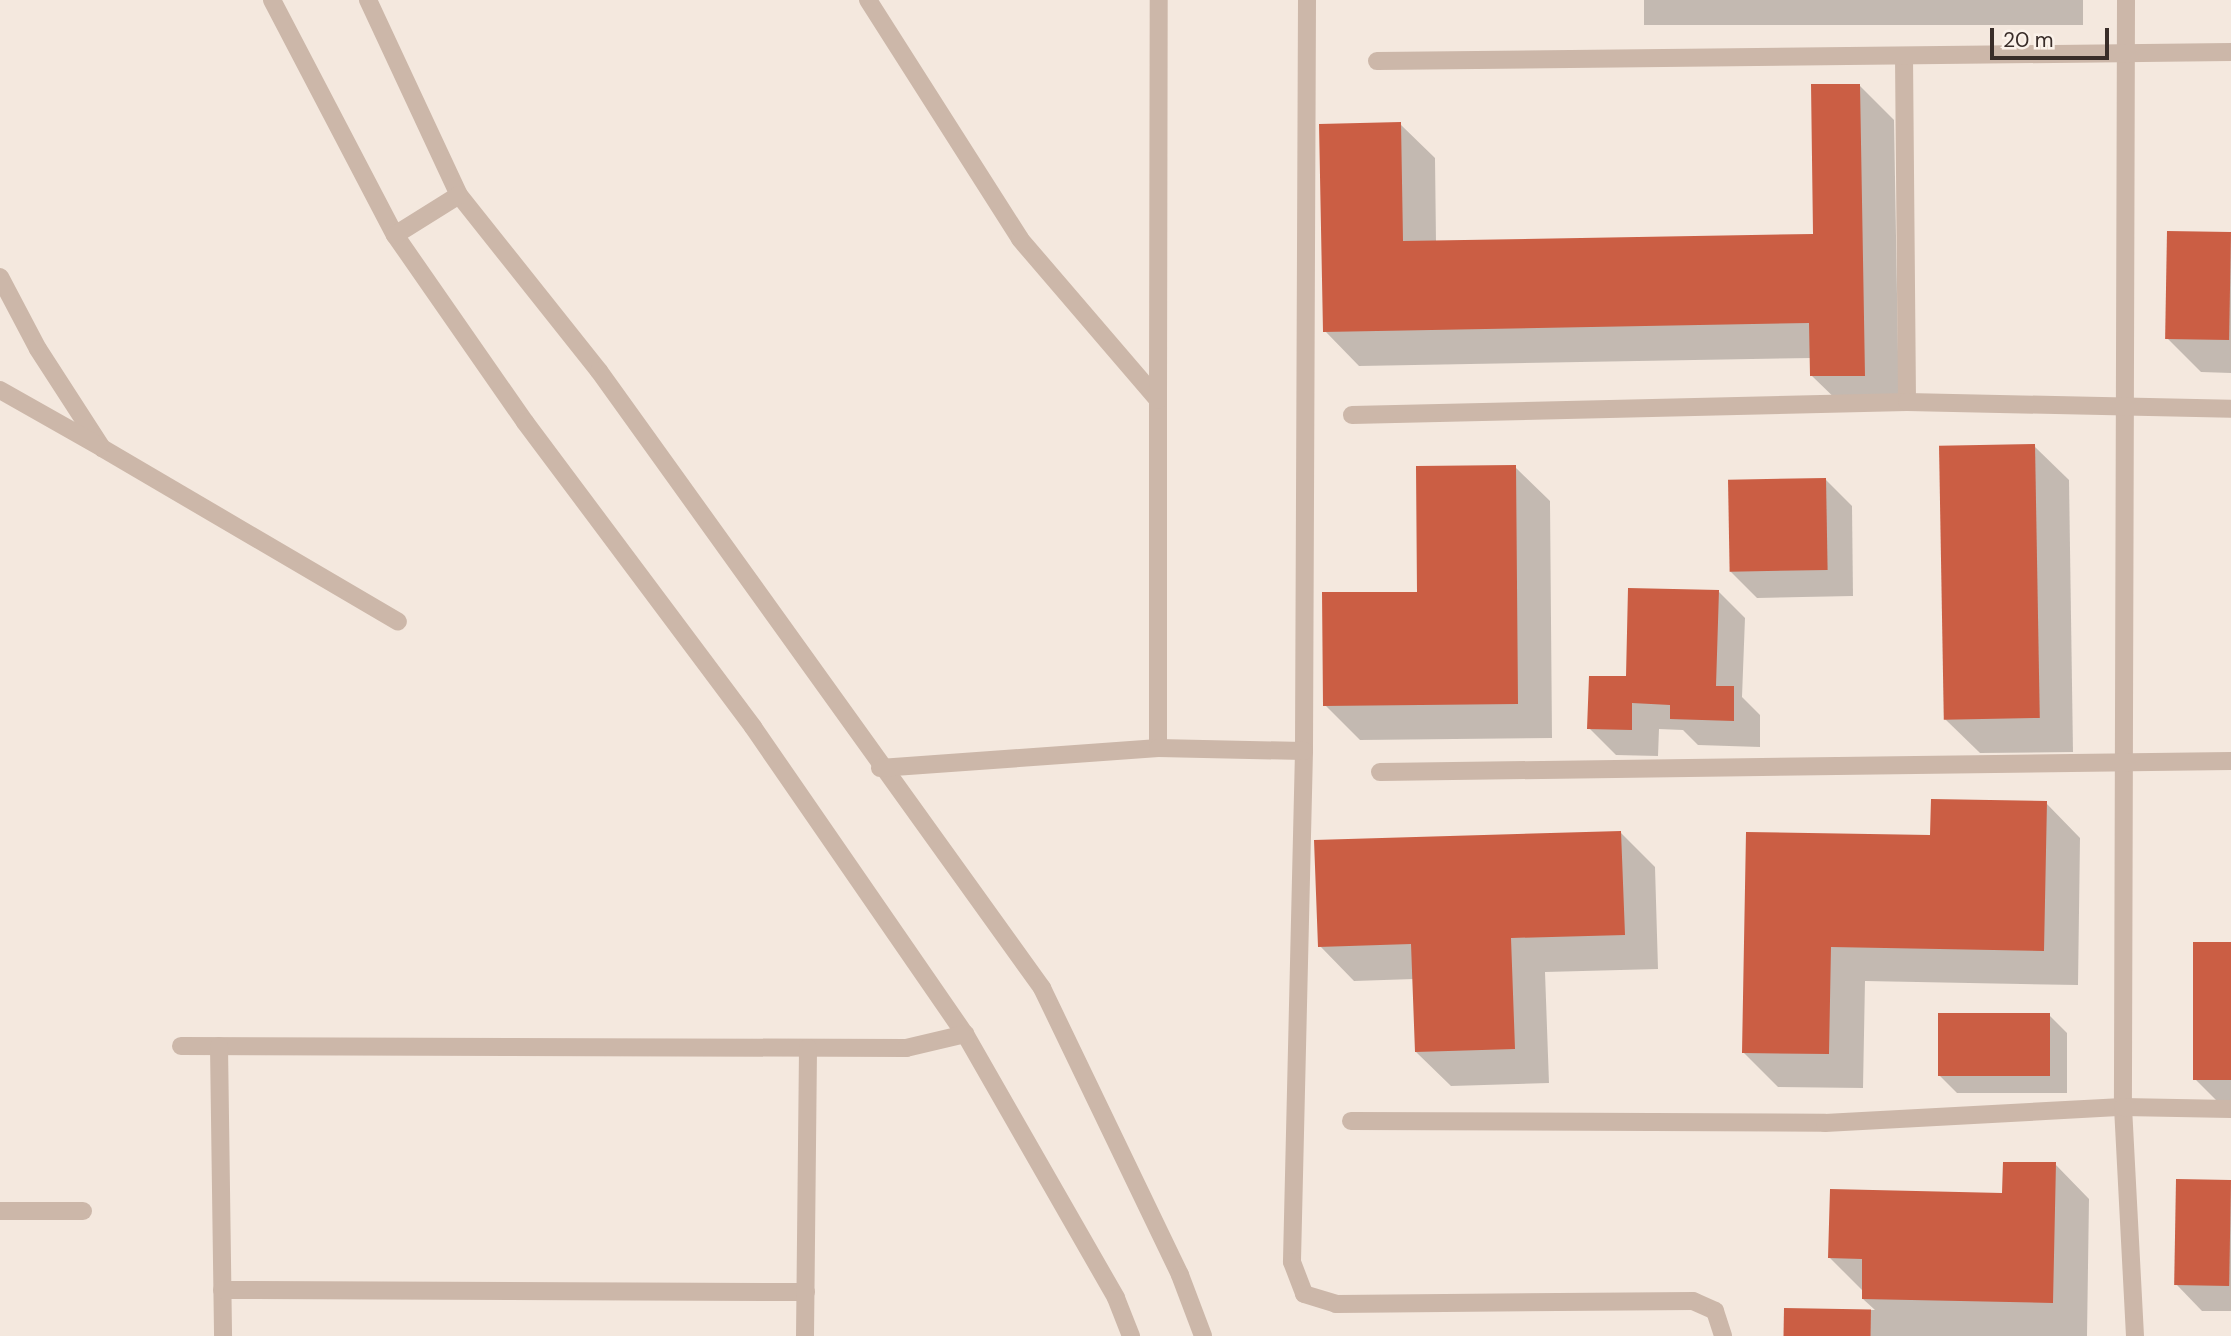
<!DOCTYPE html>
<style>
body{margin:0}
#map{position:relative;width:2231px;height:1336px;overflow:hidden;background:#f4e8de;font-family:"DM Sans",sans-serif}
div>[style]{position:absolute}
.shadow>*{inset:0;background:#0003;transform-origin:0 0}
.building>*{inset:0;background:#cb5e44;transform-origin:0 0}
.minor>*{height:18px;margin:-9px;padding:0 9px;transform-origin:9px;border-radius:9px;background:#ccb7a9}
span{translate:-50% -50%;white-space:nowrap;text-align:center;line-height:1.15;-webkit-text-stroke:5px #fbf2ea;paint-order:stroke}
.scale{position:absolute;left:1990px;top:28px;width:119px;height:32px;box-sizing:border-box;border:4px solid #392d29;border-top:0;padding-left:9px;font-size:21px;line-height:24px;white-space:nowrap;color:#392d29;-webkit-text-stroke:5px #fbf2ea;paint-order:stroke}
</style>
<div id="map">
<div class="shadow">
<div style="left:1644px;top:0;width:439px;height:25px"></div>
<div style="clip-path:polygon(1860px 86px,1894px 120px,1899px 410px,1847px 410px,1812px 376px,1812px 358px,1359px 366px,1325px 331px,1400px 124px,1435px 158px,1436px 242px,1815px 236px)"></div>
<div style="clip-path:polygon(2231px 234px,2231px 373px,2201px 372px,2167px 338px)"></div>
<div style="clip-path:polygon(2034px 446px,2069px 480px,2073px 752px,1980px 753px,1945px 719px)"></div>
<div style="clip-path:polygon(1515px 467px,1550px 501px,1552px 738px,1360px 740px,1325px 705px,1419px 593px)"></div>
<div style="clip-path:polygon(1825px 479px,1852px 506px,1853px 596px,1757px 598px,1730px 571px)"></div>
<div style="clip-path:polygon(1718px 591px,1745px 618px,1742px 697px,1760px 715px,1760px 747px,1698px 745px,1683px 730px,1659px 729px,1658px 756px,1616px 755px,1589px 728px,1628px 678px)"></div>
<div style="clip-path:polygon(2046px 803px,2080px 838px,2078px 985px,1865px 981px,1863px 1088px,1778px 1087px,1743px 1052px,1747px 834px,1932px 837px)"></div>
<div style="clip-path:polygon(1620px 832px,1655px 867px,1658px 969px,1545px 972px,1549px 1083px,1451px 1086px,1416px 1052px,1414px 979px,1354px 981px,1320px 946px)"></div>
<div style="clip-path:polygon(2231px 944px,2231px 1106px,2222px 1106px,2195px 1079px)"></div>
<div style="clip-path:polygon(2049px 1015px,2067px 1033px,2067px 1093px,1957px 1093px,1939px 1075px)"></div>
<div style="clip-path:polygon(2055px 1164px,2089px 1199px,2087px 1336px,1786px 1336px,1786px 1310px,1875px 1310px,1863px 1299px,1863px 1291px,1830px 1258px,2004px 1195px)"></div>
<div style="clip-path:polygon(2231px 1182px,2231px 1311px,2202px 1311px,2176px 1284px)"></div>
</div>
<div class="building">
<div style="clip-path:polygon(1811px 84px,1860px 84px,1865px 376px,1810px 376px,1809px 323px,1323px 332px,1319px 124px,1401px 122px,1403px 241px,1813px 234px)"></div>
<div style="left:2167px;top:231px;width:64px;height:108px;rotate:1deg"></div>
<div style="left:2035px;top:444px;width:274px;height:96px;rotate:89deg"></div>
<div style="clip-path:polygon(1516px 465px,1518px 704px,1323px 706px,1322px 592px,1417px 592px,1416px 466px)"></div>
<div style="left:1826px;top:478px;width:92px;height:98px;rotate:89deg"></div>
<div style="clip-path:polygon(1628px 588px,1719px 590px,1716px 686px,1734px 686px,1734px 721px,1670px 719px,1670px 705px,1632px 703px,1632px 730px,1587px 729px,1589px 676px,1626px 676px)"></div>
<div style="clip-path:polygon(1931px 799px,2047px 801px,2044px 951px,1831px 947px,1829px 1054px,1742px 1053px,1746px 832px,1930px 835px)"></div>
<div style="clip-path:polygon(1621px 831px,1625px 935px,1511px 938px,1515px 1049px,1415px 1052px,1411px 944px,1318px 947px,1314px 840px)"></div>
<div style="left:2193px;top:942px;width:38px;height:138px"></div>
<div style="left:1938px;top:1013px;width:112px;height:63px"></div>
<div style="clip-path:polygon(2003px 1162px,2056px 1162px,2053px 1303px,1862px 1299px,1862px 1259px,1828px 1258px,1830px 1189px,2002px 1193px)"></div>
<div style="left:2176px;top:1179px;width:55px;height:106px;rotate:1deg"></div>
<div style="left:1784px;top:1308px;width:87px;height:28px;rotate:1deg"></div>
</div>
<div class="minor">
<div style="left:272px;top:0;width:265px;rotate:62.4deg"></div>
<div style="left:395px;top:235px;width:228px;rotate:55.2deg"></div>
<div style="left:525px;top:422px;width:381px;rotate:53.2deg"></div>
<div style="left:753px;top:727px;width:373px;rotate:55.4deg"></div>
<div style="left:965px;top:1034px;width:304px;rotate:60.2deg"></div>
<div style="left:1116px;top:1298px;width:41px;rotate:68.5deg"></div>
<div style="left:368px;top:0;width:215px;rotate:65deg"></div>
<div style="left:459px;top:195px;width:225px;rotate:51.5deg"></div>
<div style="left:599px;top:371px;width:760px;rotate:54.32deg"></div>
<div style="left:1042px;top:988px;width:318px;rotate:64.3deg"></div>
<div style="left:1180px;top:1275px;width:65px;rotate:69.3deg"></div>
<div style="left:868px;top:0;width:283px;rotate:57.5deg"></div>
<div style="left:1020px;top:239px;width:212px;rotate:49.4deg"></div>
<div style="left:1158px;top:400px;width:348px;rotate:90deg"></div>
<div style="left:1307px;top:0;width:751px;rotate:90.23deg"></div>
<div style="left:1304px;top:751px;width:511px;rotate:91.35deg"></div>
<div style="left:1292px;top:1262px;width:34px;rotate:69deg"></div>
<div style="left:1304px;top:1294px;width:34px;rotate:17deg"></div>
<div style="left:1336px;top:1304px;width:357px;rotate:-0.5deg"></div>
<div style="left:1693px;top:1301px;width:24px;rotate:24deg"></div>
<div style="left:1715px;top:1311px;width:26px;rotate:72deg"></div>
<div style="left:2126px;top:0;width:1107px;rotate:90.16deg"></div>
<div style="left:2123px;top:1107px;width:229px;rotate:87deg"></div>
<div style="left:1904px;top:57px;width:345px;rotate:89.5deg"></div>
<div style="left:1377px;top:61px;width:854px;rotate:-0.6deg"></div>
<div style="left:395px;top:235px;width:75px;rotate:-32deg"></div>
<div style="left:0;top:277px;width:81px;rotate:62.2deg"></div>
<div style="left:38px;top:349px;width:118px;rotate:57.1deg"></div>
<div style="left:102px;top:448px;width:343px;rotate:30.4deg"></div>
<div style="left:0;top:390px;width:114px;rotate:29.5deg"></div>
<div style="left:1158px;top:400px;width:400px;rotate:-89.9deg"></div>
<div style="left:1352px;top:415px;width:555px;rotate:-1.34deg"></div>
<div style="left:1907px;top:402px;width:324px;rotate:1.2deg"></div>
<div style="left:880px;top:768px;width:279px;rotate:-4.1deg"></div>
<div style="left:1158px;top:748px;width:146px;rotate:1.2deg"></div>
<div style="left:1380px;top:772px;width:851px;rotate:-0.74deg"></div>
<div style="left:181px;top:1046px;width:725px;rotate:0.16deg"></div>
<div style="left:906px;top:1048px;width:61px;rotate:-13.3deg"></div>
<div style="left:219px;top:1046px;width:290px;rotate:89.2deg"></div>
<div style="left:1351px;top:1121px;width:474px;rotate:0.2deg"></div>
<div style="left:1825px;top:1123px;width:298px;rotate:-3.1deg"></div>
<div style="left:2123px;top:1107px;width:108px;rotate:1.1deg"></div>
<div style="left:0;top:1211px;width:83px"></div>
<div style="left:222px;top:1290px;width:584px;rotate:0.2deg"></div>
<div style="left:805px;top:1336px;width:288px;rotate:-89.4deg"></div>
</div>
<div class="scale">20 m</div>
</div>
